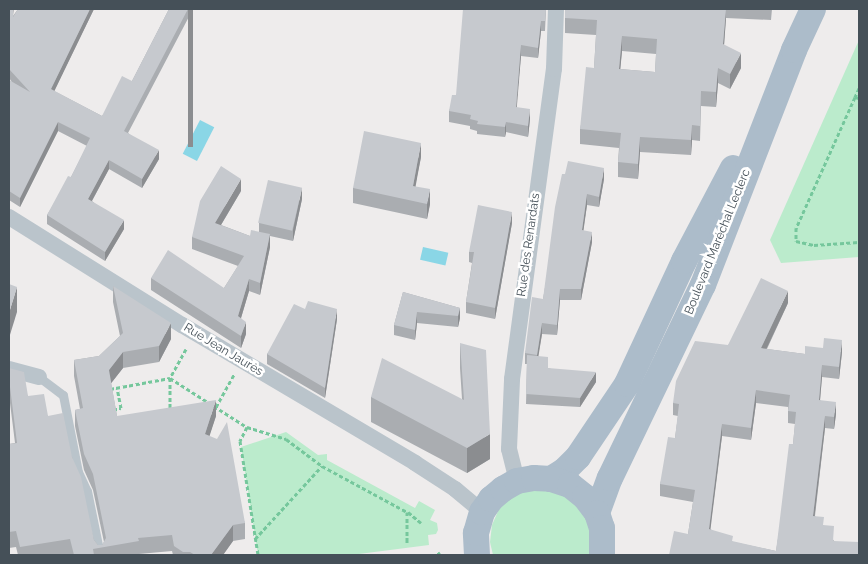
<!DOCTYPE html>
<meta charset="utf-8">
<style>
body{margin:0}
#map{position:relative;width:868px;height:564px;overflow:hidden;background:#eeecec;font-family:Raleway,sans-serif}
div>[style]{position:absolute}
.green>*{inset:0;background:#bbebcc}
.water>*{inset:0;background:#8ad6e6;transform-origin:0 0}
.path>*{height:3px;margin-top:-1.5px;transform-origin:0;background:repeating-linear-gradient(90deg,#75c79c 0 4px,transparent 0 6.5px)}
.lane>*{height:9px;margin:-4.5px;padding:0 4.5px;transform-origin:4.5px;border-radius:4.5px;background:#bac4cb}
.street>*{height:16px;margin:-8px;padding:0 8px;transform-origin:8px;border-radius:8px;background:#bac4cb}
.primary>*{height:26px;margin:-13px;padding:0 13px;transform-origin:13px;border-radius:13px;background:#acbcca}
.wall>*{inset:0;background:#aaadb1}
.shaded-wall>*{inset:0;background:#8b8d90;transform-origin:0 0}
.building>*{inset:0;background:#c6c9ce;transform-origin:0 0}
span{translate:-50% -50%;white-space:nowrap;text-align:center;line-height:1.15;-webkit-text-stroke:5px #fff;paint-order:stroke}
.street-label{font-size:12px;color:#455058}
.frame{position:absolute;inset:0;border:10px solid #455058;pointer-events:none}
</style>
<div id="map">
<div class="green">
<div style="clip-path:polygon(859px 40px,859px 257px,781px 263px,770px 240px)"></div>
<div style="clip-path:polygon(286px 432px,318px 455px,327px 454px,327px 460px,415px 508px,419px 501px,435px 510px,430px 520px,437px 523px,438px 530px,436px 534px,428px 535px,429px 545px,351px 555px,258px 555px,241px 447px)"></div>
<div style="clip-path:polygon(543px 486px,575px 498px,593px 526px,591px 555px,493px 555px,490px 542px,492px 525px,499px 509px,510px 496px)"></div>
</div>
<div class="water">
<div style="left:200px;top:120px;width:16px;height:38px;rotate:27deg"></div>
<div style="left:423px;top:247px;width:26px;height:13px;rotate:13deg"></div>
</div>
<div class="path">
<div style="left:859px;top:88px;width:10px;rotate:114deg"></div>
<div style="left:855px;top:97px;width:4px;rotate:14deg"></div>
<div style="left:855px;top:97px;width:144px;rotate:114.2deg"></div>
<div style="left:796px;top:228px;width:13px;rotate:90deg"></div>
<div style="left:796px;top:241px;width:18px;rotate:13deg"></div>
<div style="left:814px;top:245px;width:45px;rotate:-3.8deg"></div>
<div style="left:186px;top:349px;width:33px;rotate:119deg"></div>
<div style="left:170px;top:378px;width:91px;rotate:32.5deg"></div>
<div style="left:247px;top:427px;width:41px;rotate:17.1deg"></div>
<div style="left:286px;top:439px;width:45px;rotate:36.9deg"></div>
<div style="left:322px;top:466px;width:97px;rotate:28.4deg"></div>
<div style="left:407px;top:512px;width:31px;rotate:90deg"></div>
<div style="left:110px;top:389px;width:61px;rotate:-10.4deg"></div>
<div style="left:170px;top:378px;width:33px;rotate:90deg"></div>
<div style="left:216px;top:407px;width:37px;rotate:-61deg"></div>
<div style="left:113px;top:410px;width:8px;rotate:-14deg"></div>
<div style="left:121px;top:408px;width:20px;rotate:-101deg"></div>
<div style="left:247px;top:427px;width:16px;rotate:117deg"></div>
<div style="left:240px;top:441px;width:115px;rotate:81deg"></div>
<div style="left:408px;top:512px;width:17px;rotate:40deg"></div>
<div style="left:255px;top:539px;width:99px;rotate:-47.5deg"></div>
<div style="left:438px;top:552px;width:4px;rotate:56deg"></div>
</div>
<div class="lane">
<div style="left:39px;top:377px;width:30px;rotate:37deg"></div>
<div style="left:63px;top:395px;width:78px;rotate:79deg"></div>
<div style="left:78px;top:472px;width:21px;rotate:65deg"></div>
<div style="left:87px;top:491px;width:65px;rotate:78.5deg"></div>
</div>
<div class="street">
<div style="left:9px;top:217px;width:204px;rotate:32deg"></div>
<div style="left:182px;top:325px;width:271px;rotate:30.6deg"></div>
<div style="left:415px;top:463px;width:48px;rotate:33deg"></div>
<div style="left:455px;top:489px;width:35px;rotate:40deg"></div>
<div style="left:9px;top:369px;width:31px;rotate:15deg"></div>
<div style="left:517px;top:481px;width:33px;rotate:-104deg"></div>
<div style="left:509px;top:449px;width:70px;rotate:-87.5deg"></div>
<div style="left:512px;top:379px;width:313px;rotate:-82.3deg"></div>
<div style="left:554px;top:69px;width:60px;rotate:-88.1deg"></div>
</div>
<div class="primary">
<div style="left:551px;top:479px;width:15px;rotate:-32deg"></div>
<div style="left:564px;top:471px;width:20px;rotate:-45deg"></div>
<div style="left:578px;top:457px;width:88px;rotate:-56.1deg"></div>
<div style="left:627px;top:384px;width:136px;rotate:-65.1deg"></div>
<div style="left:684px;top:261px;width:105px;rotate:-62.2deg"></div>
<div style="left:597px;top:513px;width:37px;rotate:-70deg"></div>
<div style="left:610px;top:478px;width:214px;rotate:-64.3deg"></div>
<div style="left:703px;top:285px;width:252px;rotate:-68.8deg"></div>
<div style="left:794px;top:50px;width:45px;rotate:-65.1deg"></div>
<div style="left:477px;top:555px;width:22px;rotate:-93deg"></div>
<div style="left:476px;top:533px;width:22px;rotate:-74deg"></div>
<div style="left:482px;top:512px;width:16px;rotate:-55deg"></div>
<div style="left:491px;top:499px;width:16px;rotate:-40deg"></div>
<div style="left:503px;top:489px;width:16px;rotate:-30deg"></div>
<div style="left:517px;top:481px;width:17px;rotate:-10deg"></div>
<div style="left:534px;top:478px;width:17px;rotate:3deg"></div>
<div style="left:551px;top:479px;width:20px;rotate:18deg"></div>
<div style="left:570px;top:485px;width:19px;rotate:39deg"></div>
<div style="left:585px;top:497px;width:20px;rotate:53deg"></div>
<div style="left:597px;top:513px;width:16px;rotate:72deg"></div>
<div style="left:602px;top:528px;width:27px;rotate:90deg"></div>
</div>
<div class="wall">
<div style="clip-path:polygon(9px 9px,14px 9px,13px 16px,18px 9px,94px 9px,54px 91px,102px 116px,132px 81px,169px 9px,193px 9px,128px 133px,159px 159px,142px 188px,109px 169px,92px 201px,124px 229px,105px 261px,47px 224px,47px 215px,71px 177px,87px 146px,58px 131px,20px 207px,9px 200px,9px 80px,12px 82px,9px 78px)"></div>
<div style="clip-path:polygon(546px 9px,545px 31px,541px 31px,538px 58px,521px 56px,516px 107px,530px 119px,528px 137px,506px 132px,505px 137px,477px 134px,477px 131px,470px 129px,470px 126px,449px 122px,449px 111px,456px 95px)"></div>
<div style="clip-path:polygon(evenodd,565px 9px,772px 9px,771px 20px,726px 18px,724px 45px,741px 68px,730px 89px,718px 83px,716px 107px,701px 106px,700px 141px,692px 140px,691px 155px,640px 152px,638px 179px,618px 177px,618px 162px,619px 148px,580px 144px,580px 129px,594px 68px,596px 35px,565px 33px,565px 9px,622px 51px,656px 54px,655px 72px,620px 69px,622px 51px)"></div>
<div style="clip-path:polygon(421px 157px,415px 186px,430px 204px,427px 219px,353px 203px,353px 188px)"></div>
<div style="clip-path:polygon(565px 174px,604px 179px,599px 207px,587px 205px,583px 231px,592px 242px,581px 300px,560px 300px,557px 335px,542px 334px,538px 356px,548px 368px,596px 382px,580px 407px,526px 404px,527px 364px,525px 364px,525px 353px,543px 299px)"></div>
<div style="clip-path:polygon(241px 191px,221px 225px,250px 236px,259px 232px,259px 223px,302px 199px,293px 241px,270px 236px,270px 247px,260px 295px,249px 291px,241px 318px,246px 334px,241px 348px,151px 290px,151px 278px,224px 288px,238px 266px,192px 249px,192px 237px)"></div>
<div style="clip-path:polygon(512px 223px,495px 319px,466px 313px,466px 302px,472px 263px,469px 262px,469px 252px)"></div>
<div style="clip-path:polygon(113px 286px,171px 339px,159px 362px,123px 368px,111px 383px,117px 416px,216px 416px,209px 436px,245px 523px,245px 539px,233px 541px,223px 555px,173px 555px,172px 551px,139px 554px,139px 555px,18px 555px,16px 547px,9px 548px,9px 444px,15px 443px,10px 403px,9px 403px,9px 368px,28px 396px,48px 416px,72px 457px,94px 540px,98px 545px,102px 545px,104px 542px,93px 490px,84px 470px,75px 426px,75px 410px,80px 409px,74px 376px,74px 360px,99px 356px,120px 336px,113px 302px)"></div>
<div style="clip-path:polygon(403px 292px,460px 308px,460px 318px,458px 327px,417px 323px,415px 340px,394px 335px,394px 325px)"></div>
<div style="clip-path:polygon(evenodd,788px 303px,767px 349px,805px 354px,842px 352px,839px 379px,822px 377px,820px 400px,836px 414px,834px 429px,825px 428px,815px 516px,824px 526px,834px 541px,859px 555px,669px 555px,688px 534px,693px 502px,660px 496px,660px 484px,675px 438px,678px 416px,673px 415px,673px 403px,728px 345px,788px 303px,756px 403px,788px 407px,788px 423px,795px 424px,793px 444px,776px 551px,733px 542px,710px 529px,722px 436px,751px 440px,756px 403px)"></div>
<div style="clip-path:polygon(305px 309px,337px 319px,325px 398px,267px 364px,267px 354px)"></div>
<div style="clip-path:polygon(460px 343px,490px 459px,467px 473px,371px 422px,371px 397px,462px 399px,460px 368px)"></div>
</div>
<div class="shaded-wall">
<div style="clip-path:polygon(90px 9px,94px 9px,51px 98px,51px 89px)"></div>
<div style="left:188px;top:9px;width:5px;height:138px"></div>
<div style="clip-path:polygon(726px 9px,726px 18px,723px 59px,723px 44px)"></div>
<div style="clip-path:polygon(541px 21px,541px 31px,538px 58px,538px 48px)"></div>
<div style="clip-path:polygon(622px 36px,622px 51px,619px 84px,619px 69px)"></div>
<div style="clip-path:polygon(521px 45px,521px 56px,516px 117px,516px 107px)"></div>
<div style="clip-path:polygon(741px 53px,741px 68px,730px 89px,730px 74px)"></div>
<div style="clip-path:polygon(718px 68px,718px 83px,716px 107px,716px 92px)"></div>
<div style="clip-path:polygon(530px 109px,530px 119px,528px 137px,528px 126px)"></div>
<div style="clip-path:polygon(58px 122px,58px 131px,20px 207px,20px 198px)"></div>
<div style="clip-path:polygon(506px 122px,506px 132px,505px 137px,505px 127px)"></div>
<div style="clip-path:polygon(692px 125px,692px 140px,691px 155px,691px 140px)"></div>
<div style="clip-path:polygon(640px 137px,640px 152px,638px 179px,638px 164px)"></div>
<div style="clip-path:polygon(421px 143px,421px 157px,413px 200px,413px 186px)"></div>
<div style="clip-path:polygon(159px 150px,159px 159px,142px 188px,142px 179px)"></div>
<div style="clip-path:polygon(109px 160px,109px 169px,88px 208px,88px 199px)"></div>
<div style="clip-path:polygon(604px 168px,604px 179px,599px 207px,599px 197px)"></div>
<div style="clip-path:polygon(241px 179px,241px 191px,215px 235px,215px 223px)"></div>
<div style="clip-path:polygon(302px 188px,302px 199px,293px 241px,293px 230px)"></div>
<div style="clip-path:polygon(430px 189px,430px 204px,427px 219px,427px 204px)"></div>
<div style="clip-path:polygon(587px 194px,587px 205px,582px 241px,582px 230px)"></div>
<div style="clip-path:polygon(512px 212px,512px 223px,495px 319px,495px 308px)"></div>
<div style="clip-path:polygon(124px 220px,124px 229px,105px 261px,105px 252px)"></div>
<div style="clip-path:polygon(592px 232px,592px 242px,581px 300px,581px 289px)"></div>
<div style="clip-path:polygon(270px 234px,270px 247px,260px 295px,260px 283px)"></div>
<div style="clip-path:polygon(249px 279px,249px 291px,238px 328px,238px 316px)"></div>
<div style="clip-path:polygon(17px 287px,17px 312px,9px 338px,9px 313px)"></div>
<div style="clip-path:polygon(560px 289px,560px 300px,557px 335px,557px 325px)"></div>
<div style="clip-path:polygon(788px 291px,788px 303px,761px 360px,761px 348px)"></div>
<div style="clip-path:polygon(460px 308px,460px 318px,458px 327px,458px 316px)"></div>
<div style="clip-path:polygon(337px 309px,337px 319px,325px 398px,325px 388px)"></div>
<div style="clip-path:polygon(417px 312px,417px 323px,415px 340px,415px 330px)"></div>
<div style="clip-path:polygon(246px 322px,246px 334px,241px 348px,241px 336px)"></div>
<div style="clip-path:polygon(171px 323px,171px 339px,159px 362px,159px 346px)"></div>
<div style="clip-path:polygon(542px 323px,542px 334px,537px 365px,537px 355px)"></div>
<div style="clip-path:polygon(842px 340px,842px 352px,839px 379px,839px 367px)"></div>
<div style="clip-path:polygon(123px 352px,123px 368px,109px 386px,109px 370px)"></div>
<div style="clip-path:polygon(822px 365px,822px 377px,819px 412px,819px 400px)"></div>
<div style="clip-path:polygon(596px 372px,596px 382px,580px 407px,580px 398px)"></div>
<div style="clip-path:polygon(756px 390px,756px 403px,751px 440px,751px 428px)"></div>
<div style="clip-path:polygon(216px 400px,216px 416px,205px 450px,205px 434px)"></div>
<div style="clip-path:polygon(836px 402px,836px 414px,834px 429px,834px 417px)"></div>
<div style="clip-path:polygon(825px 416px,825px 428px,813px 529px,813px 516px)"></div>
<div style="clip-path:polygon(722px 424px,722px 436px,709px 541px,709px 529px)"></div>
<div style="clip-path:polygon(490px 434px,490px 459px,467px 473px,467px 448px)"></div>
<div style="clip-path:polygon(233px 525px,233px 541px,223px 555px,211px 555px)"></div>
</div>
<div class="building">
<div style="clip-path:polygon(9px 9px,13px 9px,13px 17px,18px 9px,90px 9px,51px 89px,102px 116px,122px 76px,132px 81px,169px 9px,188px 9px,124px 131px,159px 150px,142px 179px,109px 160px,88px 199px,124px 220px,105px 252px,47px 215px,68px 176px,71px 177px,90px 138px,58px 122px,20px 198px,9px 191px,9px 80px,30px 92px,9px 69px)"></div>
<div style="clip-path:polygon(463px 9px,546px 9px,545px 21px,541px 21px,538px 48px,521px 45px,516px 107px,530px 109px,528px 126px,506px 122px,505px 127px,477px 124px,478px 121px,470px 119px,471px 115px,449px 111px,452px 95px,456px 95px)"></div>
<div style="clip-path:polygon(evenodd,565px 9px,726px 9px,723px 44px,741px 53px,730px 74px,718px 68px,716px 92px,701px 91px,700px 126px,692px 125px,691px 140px,640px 137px,638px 164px,618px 162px,621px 133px,580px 129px,586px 67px,594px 68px,597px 20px,565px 18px,565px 9px,622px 36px,657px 39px,655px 72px,619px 69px,622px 36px)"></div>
<div style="clip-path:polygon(364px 131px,421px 143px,413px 186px,430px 189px,427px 204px,353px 188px)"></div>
<div style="clip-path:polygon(568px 161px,604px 168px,599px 197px,587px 194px,582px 230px,592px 232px,581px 289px,560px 289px,557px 325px,542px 323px,537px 355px,525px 353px,532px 297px,543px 299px,555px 207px,562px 174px,565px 174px)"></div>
<div style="clip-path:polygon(221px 166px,241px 179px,215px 223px,250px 236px,251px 230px,270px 234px,260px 283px,249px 279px,238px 316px,246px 322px,241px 336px,151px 278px,168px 250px,224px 288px,244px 256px,192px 237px,200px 201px)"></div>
<div style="left:268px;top:180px;width:35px;height:44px;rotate:13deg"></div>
<div style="clip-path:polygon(478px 205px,512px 212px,495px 308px,466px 302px,474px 252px,469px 252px)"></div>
<div style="clip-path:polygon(evenodd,761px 278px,788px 291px,761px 348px,805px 354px,805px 346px,823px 348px,824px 338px,842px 340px,839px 367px,822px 365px,819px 400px,836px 402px,834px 417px,825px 416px,813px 516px,824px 517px,823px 525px,834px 526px,833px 541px,859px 542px,859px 555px,669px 555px,674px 531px,688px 534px,695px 490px,660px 484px,668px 437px,675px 438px,679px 404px,673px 403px,676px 381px,695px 341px,728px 345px,761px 278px,756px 390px,790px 395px,788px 411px,796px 412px,793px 444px,789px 444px,776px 551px,732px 541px,733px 536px,709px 529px,722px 424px,751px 428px,756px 390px)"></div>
<div style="clip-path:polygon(9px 284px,17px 287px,9px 313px)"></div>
<div style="clip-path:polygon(113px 286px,171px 323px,159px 346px,123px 352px,109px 370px,117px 416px,216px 400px,205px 434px,217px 439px,227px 422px,245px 523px,233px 525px,211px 555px,195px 555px,190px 552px,183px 552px,174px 546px,172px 535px,138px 538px,139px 541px,93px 549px,94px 555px,74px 555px,70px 539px,20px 547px,16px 531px,9px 532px,9px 444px,17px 443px,10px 387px,9px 387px,9px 368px,24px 372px,28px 396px,44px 394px,48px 416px,63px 413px,72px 457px,81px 477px,94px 540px,98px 545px,102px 545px,106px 538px,93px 474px,84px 454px,75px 410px,83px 408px,74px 360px,99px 356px,123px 333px)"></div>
<div style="clip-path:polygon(403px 292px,460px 308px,458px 316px,417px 312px,415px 330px,394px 325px)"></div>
<div style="clip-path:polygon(308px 301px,337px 309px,325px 388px,267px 354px,294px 304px,305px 309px)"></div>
<div style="clip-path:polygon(460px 343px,486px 350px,490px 434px,467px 448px,371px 397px,382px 358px,464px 400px)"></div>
<div style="clip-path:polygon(527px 355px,548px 357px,548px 368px,596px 372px,580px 398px,526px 394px)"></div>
</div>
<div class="street-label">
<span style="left:718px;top:242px;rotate:-68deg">Boulevard Maréchal Leclerc</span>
<span style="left:529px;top:245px;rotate:-82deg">Rue des Renardats</span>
<span style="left:223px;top:350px;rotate:31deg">Rue Jean Jaurès</span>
</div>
<div class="frame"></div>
</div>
